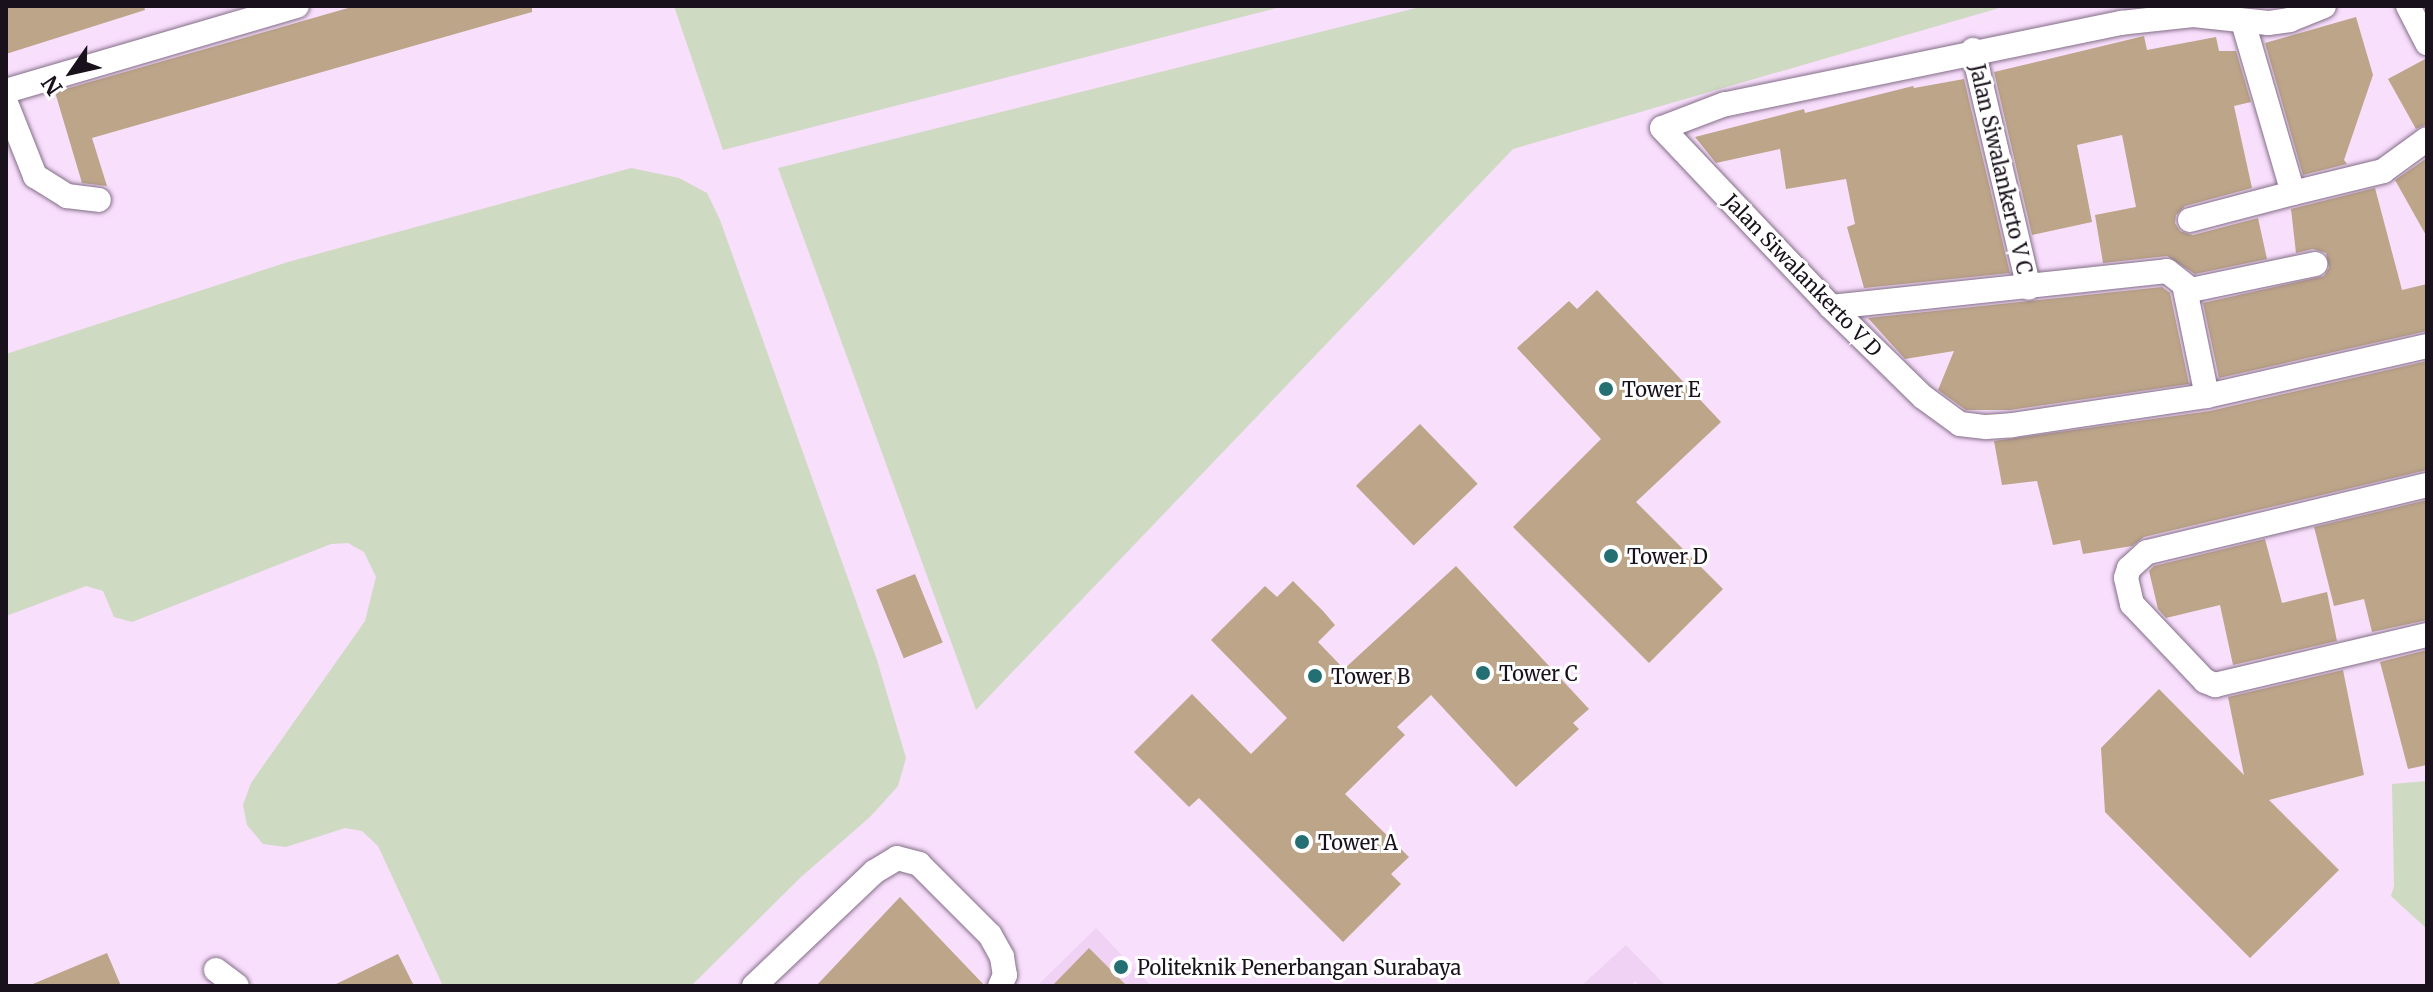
<!DOCTYPE html>
<style>
body{margin:0}
#map{position:relative;width:2433px;height:992px;overflow:hidden;background:#f8dffc;font-family:Merriweather,serif}
div>[style]{position:absolute}
.built>*{inset:0;background:#f0d2f5}
.green>*{inset:0;background:#cedac1}
.building>*{inset:0;background:#bca588;transform-origin:0 0}
.roads{filter:drop-shadow(0 0 2px #836d87) drop-shadow(0 0 2px #836d87)}
.street>*{height:24px;margin:-12px;padding:0 12px;transform-origin:12px;border-radius:12px;background:#fff}
.dots>*{width:22px;height:22px;translate:-50% -50%;box-sizing:border-box;border:4px solid #fff;border-radius:50%}
span{translate:-50% -50%;white-space:nowrap;text-align:center;line-height:1.15;-webkit-text-stroke:6px #fff;paint-order:stroke}
.street-label{font-size:20px;color:#19111b}
.poi-label{font-size:20px;color:#19111b}
.left{translate:0 -50%;text-align:left}
.frame{position:absolute;inset:0;border:8px solid #19111b;pointer-events:none}
.north{position:absolute;left:32px;top:32px;width:80px;height:80px;-webkit-text-stroke:6px #fff;paint-order:stroke;rotate:236deg;font-size:22px;font-weight:700;line-height:32px;text-align:center;color:#19111b}
.north::after{content:'';display:block;margin:auto;width:28px;height:36px;background:#19111b;clip-path:polygon(50% 0,100% 100%,50% 72%,0 100%)}
</style>
<div id="map">
<div class="built">
<div style="clip-path:polygon(1096px 928px,1151px 986px,1127px 986px,1089px 949px,1052px 986px,1037px 986px)"></div>
<div style="clip-path:polygon(1626px 945px,1666px 986px,1641px 986px,1635px 981px,1630px 986px,1581px 986px)"></div>
</div>
<div class="green">
<div style="clip-path:polygon(674px 6px,1285px 6px,723px 150px)"></div>
<div style="clip-path:polygon(1424px 6px,2006px 6px,1513px 149px,976px 710px,778px 168px)"></div>
<div style="clip-path:polygon(631px 168px,679px 178px,707px 193px,720px 220px,877px 660px,906px 758px,898px 786px,870px 817px,801px 877px,691px 986px,443px 986px,378px 846px,362px 831px,345px 828px,286px 847px,263px 844px,247px 825px,243px 805px,251px 783px,365px 621px,376px 577px,364px 552px,348px 543px,331px 544px,132px 622px,114px 617px,103px 591px,86px 586px,6px 616px,6px 354px,288px 262px)"></div>
<div style="clip-path:polygon(2427px 781px,2427px 929px,2391px 896px,2394px 886px,2392px 784px)"></div>
</div>
<div class="building">
<div style="clip-path:polygon(6px 6px,144px 6px,145px 10px,6px 54px)"></div>
<div style="clip-path:polygon(355px 6px,532px 6px,532px 12px,92px 138px,107px 186px,82px 183px,55px 92px)"></div>
<div style="clip-path:polygon(2356px 17px,2373px 75px,2344px 160px,2347px 164px,2303px 175px,2265px 43px)"></div>
<div style="clip-path:polygon(2144px 36px,2147px 50px,2216px 37px,2219px 51px,2236px 51px,2251px 102px,2234px 106px,2252px 188px,2185px 206px,2176px 215px,2175px 223px,2180px 231px,2193px 235px,2258px 218px,2267px 259px,2195px 274px,2167px 256px,2103px 263px,2095px 215px,2136px 207px,2122px 135px,2077px 145px,2092px 222px,2032px 235px,1994px 72px)"></div>
<div style="clip-path:polygon(2427px 58px,2427px 124px,2416px 129px,2388px 79px)"></div>
<div style="clip-path:polygon(1964px 79px,2010px 273px,1864px 288px,1847px 227px,1855px 224px,1846px 179px,1786px 189px,1780px 149px,1716px 163px,1695px 137px,1804px 109px,1805px 113px,1913px 86px,1914px 88px)"></div>
<div style="clip-path:polygon(2427px 158px,2427px 237px,2395px 180px)"></div>
<div style="clip-path:polygon(2375px 188px,2402px 290px,2427px 284px,2427px 331px,2219px 378px,2203px 303px,2324px 276px,2329px 268px,2326px 253px,2313px 249px,2296px 253px,2291px 209px)"></div>
<div style="clip-path:polygon(2162px 287px,2170px 293px,2189px 384px,2010px 410px,1966px 410px,1938px 390px,1954px 351px,1905px 359px,1868px 318px)"></div>
<div style="clip-path:polygon(1597px 290px,1721px 422px,1636px 502px,1723px 589px,1649px 663px,1513px 527px,1601px 439px,1517px 348px,1569px 301px,1577px 309px)"></div>
<div style="clip-path:polygon(2427px 361px,2427px 470px,2144px 537px,2132px 546px,2083px 554px,2080px 540px,2053px 545px,2037px 481px,2002px 485px,1994px 441px,2210px 411px)"></div>
<div style="left:1420px;top:424px;width:83px;height:89px;rotate:46deg"></div>
<div style="clip-path:polygon(2427px 500px,2427px 620px,2372px 632px,2364px 599px,2334px 606px,2314px 527px)"></div>
<div style="clip-path:polygon(2265px 539px,2282px 603px,2327px 592px,2337px 641px,2233px 665px,2220px 605px,2166px 618px,2158px 609px,2149px 571px,2154px 566px)"></div>
<div style="clip-path:polygon(1456px 566px,1589px 709px,1573px 723px,1579px 729px,1516px 787px,1431px 695px,1397px 727px,1405px 735px,1345px 794px,1409px 857px,1391px 874px,1401px 884px,1343px 942px,1199px 798px,1189px 807px,1134px 752px,1192px 694px,1251px 754px,1287px 718px,1211px 640px,1265px 586px,1277px 597px,1293px 581px,1323px 611px,1335px 625px,1318px 642px,1344px 669px)"></div>
<div style="left:915px;top:574px;width:74px;height:42px;rotate:68deg"></div>
<div style="clip-path:polygon(2427px 650px,2427px 765px,2408px 769px,2380px 662px)"></div>
<div style="clip-path:polygon(2343px 670px,2364px 775px,2269px 800px,2339px 870px,2250px 958px,2105px 812px,2101px 748px,2159px 689px,2244px 775px,2228px 697px)"></div>
<div style="clip-path:polygon(900px 897px,985px 986px,816px 986px)"></div>
<div style="clip-path:polygon(1089px 948px,1127px 986px,1052px 986px)"></div>
<div style="clip-path:polygon(107px 953px,121px 986px,28px 986px)"></div>
<div style="clip-path:polygon(398px 954px,414px 986px,332px 986px)"></div>
</div>
<div class="roads">
<div class="street">
<div style="left:2324px;top:6px;width:37px;rotate:158deg"></div>
<div style="left:2290px;top:20px;width:22px;rotate:172deg"></div>
<div style="left:2268px;top:23px;width:75px;rotate:-173.9deg"></div>
<div style="left:2193px;top:15px;width:72px;rotate:173.7deg"></div>
<div style="left:2121px;top:23px;width:404px;rotate:168.4deg"></div>
<div style="left:1725px;top:104px;width:67px;rotate:159.1deg"></div>
<div style="left:1662px;top:128px;width:246px;rotate:46.6deg"></div>
<div style="left:1831px;top:307px;width:129px;rotate:44.4deg"></div>
<div style="left:1923px;top:397px;width:46px;rotate:36.1deg"></div>
<div style="left:1960px;top:424px;width:26px;rotate:7deg"></div>
<div style="left:1986px;top:427px;width:26px;rotate:-4deg"></div>
<div style="left:2012px;top:425px;width:197px;rotate:-8.5deg"></div>
<div style="left:2207px;top:396px;width:226px;rotate:-12.8deg"></div>
<div style="left:2408px;top:6px;width:42px;rotate:62.8deg"></div>
<div style="left:2243px;top:22px;width:178px;rotate:73.7deg"></div>
<div style="left:2293px;top:193px;width:93px;rotate:-13.7deg"></div>
<div style="left:2383px;top:171px;width:54px;rotate:-36deg"></div>
<div style="left:1973px;top:50px;width:244px;rotate:76.8deg"></div>
<div style="left:6px;top:91px;width:303px;rotate:-16.3deg"></div>
<div style="left:6px;top:103px;width:79px;rotate:68.3deg"></div>
<div style="left:35px;top:176px;width:38px;rotate:32deg"></div>
<div style="left:67px;top:196px;width:32px;rotate:7deg"></div>
<div style="left:2190px;top:220px;width:106px;rotate:-14.7deg"></div>
<div style="left:2185px;top:289px;width:109px;rotate:78.4deg"></div>
<div style="left:1831px;top:307px;width:338px;rotate:-6.1deg"></div>
<div style="left:2167px;top:271px;width:31px;rotate:38deg"></div>
<div style="left:2191px;top:290px;width:127px;rotate:-11.8deg"></div>
<div style="left:2427px;top:485px;width:288px;rotate:166.5deg"></div>
<div style="left:2147px;top:552px;width:24px;rotate:138deg"></div>
<div style="left:2129px;top:568px;width:10px;rotate:107deg"></div>
<div style="left:2126px;top:578px;width:27px;rotate:77deg"></div>
<div style="left:2132px;top:604px;width:106px;rotate:46.5deg"></div>
<div style="left:2205px;top:681px;width:11px;rotate:22deg"></div>
<div style="left:2215px;top:685px;width:218px;rotate:-13.3deg"></div>
<div style="left:216px;top:970px;width:26px;rotate:37deg"></div>
<div style="left:754px;top:986px;width:166px;rotate:-43.5deg"></div>
<div style="left:874px;top:872px;width:27px;rotate:-31deg"></div>
<div style="left:897px;top:858px;width:23px;rotate:15deg"></div>
<div style="left:919px;top:864px;width:100px;rotate:45deg"></div>
<div style="left:990px;top:935px;width:25px;rotate:61deg"></div>
<div style="left:1002px;top:957px;width:18px;rotate:81deg"></div>
<div style="left:1005px;top:975px;width:12px;rotate:114deg"></div>
</div>
</div>
<div class="dots">
<div style="left:1606px;top:389px;background:#236f71"></div>
<div style="left:1611px;top:556px;background:#236f71"></div>
<div style="left:1483px;top:673px;background:#236f71"></div>
<div style="left:1315px;top:676px;background:#236f71"></div>
<div style="left:1302px;top:842px;background:#236f71"></div>
<div style="left:1121px;top:967px;background:#236f71"></div>
</div>
<div class="street-label">
<span style="left:2001px;top:169px;rotate:77deg">Jalan Siwalankerto V C</span>
<span style="left:1803px;top:275px;rotate:46deg">Jalan Siwalankerto V D</span>
</div>
<div class="poi-label">
<span class="left" style="left:1622px;top:389px">Tower E</span>
<span class="left" style="left:1627px;top:556px">Tower D</span>
<span class="left" style="left:1499px;top:673px">Tower C</span>
<span class="left" style="left:1331px;top:676px">Tower B</span>
<span class="left" style="left:1318px;top:842px">Tower A</span>
<span class="left" style="left:1137px;top:967px">Politeknik Penerbangan Surabaya</span>
</div>
<div class="frame"></div>
<div class="north">N</div>
</div>
